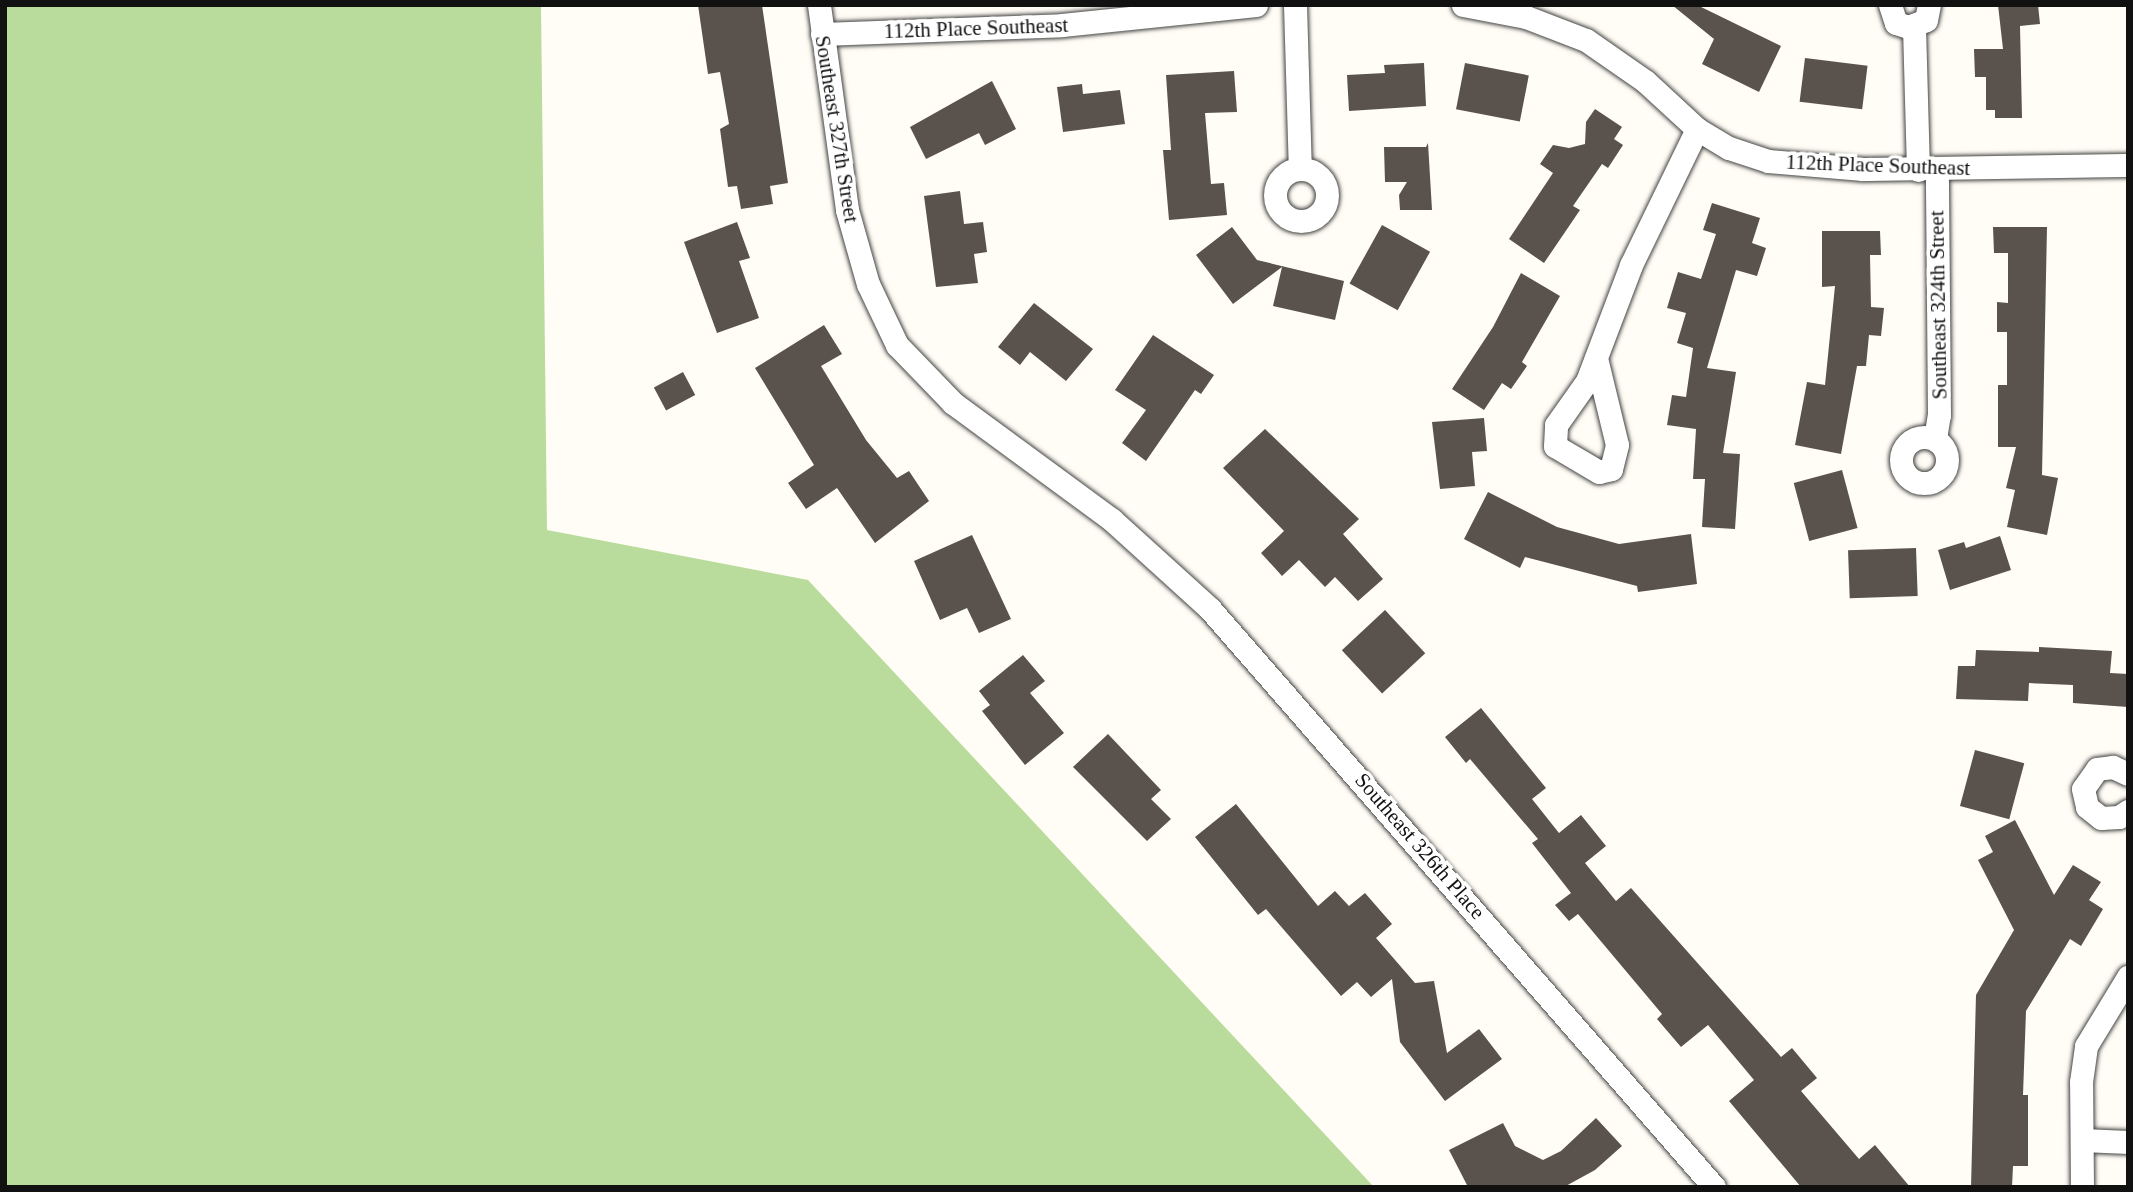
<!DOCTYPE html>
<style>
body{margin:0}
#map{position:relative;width:2133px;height:1192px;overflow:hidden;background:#fffdf5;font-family:"Times New Roman",serif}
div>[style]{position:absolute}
.forest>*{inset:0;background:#b9dc9c}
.building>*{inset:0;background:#5a524d;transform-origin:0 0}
.roads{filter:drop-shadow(0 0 2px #444) drop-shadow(0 0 2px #444)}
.street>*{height:23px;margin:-11.5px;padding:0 11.5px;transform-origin:11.5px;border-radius:11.5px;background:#fff}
.street>.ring{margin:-11.5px;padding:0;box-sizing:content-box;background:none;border:23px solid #fff;border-radius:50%}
span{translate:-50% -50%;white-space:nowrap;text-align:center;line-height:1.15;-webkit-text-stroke:7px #fff;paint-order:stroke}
.street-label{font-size:21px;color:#111}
.frame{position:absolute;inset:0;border:7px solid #111;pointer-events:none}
</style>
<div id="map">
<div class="forest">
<div style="clip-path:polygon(5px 5px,541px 5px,547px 530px,808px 580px,1374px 1187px,5px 1187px)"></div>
</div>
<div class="building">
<div style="clip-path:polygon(698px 5px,762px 5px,788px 183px,770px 186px,773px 204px,741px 209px,737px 186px,728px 187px,720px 129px,729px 124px,720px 72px,708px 74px)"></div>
<div style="clip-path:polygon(1672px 5px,1697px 5px,1781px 46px,1759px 92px,1702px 64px,1714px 39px)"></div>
<div style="clip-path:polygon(1998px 5px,2038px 5px,2040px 24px,2020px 26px,2022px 118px,1995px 118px,1995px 110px,1986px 110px,1986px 77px,1975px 77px,1974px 49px,2003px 49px)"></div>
<div style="left:1805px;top:58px;width:63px;height:44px;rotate:7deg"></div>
<div style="clip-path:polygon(1424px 63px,1426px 106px,1349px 111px,1347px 75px,1385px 73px,1384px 65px)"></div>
<div style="left:1465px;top:63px;width:65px;height:47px;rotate:11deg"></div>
<div style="clip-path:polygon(1234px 71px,1237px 112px,1205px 113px,1211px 184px,1224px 183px,1227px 215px,1169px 220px,1163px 150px,1171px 150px,1166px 75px)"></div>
<div style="clip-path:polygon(992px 81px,1016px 129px,985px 145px,979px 133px,926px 159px,910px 127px)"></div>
<div style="clip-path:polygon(1082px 84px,1083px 94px,1120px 90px,1125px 124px,1063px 132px,1057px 87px)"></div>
<div style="clip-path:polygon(1595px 109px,1622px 127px,1614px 139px,1623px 145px,1608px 168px,1602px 164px,1573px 206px,1580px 210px,1544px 263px,1509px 239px,1553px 173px,1540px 164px,1553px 145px,1569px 148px,1585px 144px,1586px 122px)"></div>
<div style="clip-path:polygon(1428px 143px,1432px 210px,1400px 210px,1399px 195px,1407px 182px,1385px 182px,1384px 147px,1426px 147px)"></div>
<div style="clip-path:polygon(960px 191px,964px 224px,983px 222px,987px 252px,974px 254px,978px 283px,936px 287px,924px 196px)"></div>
<div style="clip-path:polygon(1712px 203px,1760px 218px,1752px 243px,1766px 248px,1757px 276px,1736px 270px,1707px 368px,1736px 372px,1723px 453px,1740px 454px,1735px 529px,1702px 527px,1705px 479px,1693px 479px,1696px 429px,1667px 425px,1672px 395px,1686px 397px,1693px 348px,1677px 343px,1686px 313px,1667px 308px,1678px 272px,1701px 279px,1716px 234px,1703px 230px)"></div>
<div style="clip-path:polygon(737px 222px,750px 258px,739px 261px,759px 318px,717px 333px,684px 242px)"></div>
<div style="left:1382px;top:225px;width:55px;height:67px;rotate:29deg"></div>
<div style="clip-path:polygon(1232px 227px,1257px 260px,1344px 281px,1335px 320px,1273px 306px,1282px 267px,1233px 304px,1196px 255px)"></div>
<div style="clip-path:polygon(1993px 227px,2047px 227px,2042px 475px,2058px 478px,2047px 535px,2007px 527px,2015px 490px,2006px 488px,2016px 447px,1998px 447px,1998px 385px,2007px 385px,2007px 332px,1997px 332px,1997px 302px,2008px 303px,2008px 253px,1994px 253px)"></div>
<div style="clip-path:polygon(1822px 231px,1880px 231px,1881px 255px,1870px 255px,1871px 307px,1884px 308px,1881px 336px,1869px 335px,1866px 366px,1857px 366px,1841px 454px,1795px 445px,1807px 382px,1825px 385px,1835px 286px,1822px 287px)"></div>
<div style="clip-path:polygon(1521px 273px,1560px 296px,1522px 362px,1527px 366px,1511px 389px,1502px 383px,1484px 410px,1452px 389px,1493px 327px)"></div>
<div style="clip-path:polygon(1034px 303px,1093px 349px,1066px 381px,1030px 352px,1020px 365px,998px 347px)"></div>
<div style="clip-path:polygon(824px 325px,842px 354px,821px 366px,866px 440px,897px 478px,909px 471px,929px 501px,875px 543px,837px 488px,806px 509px,788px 483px,814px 465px,755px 368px)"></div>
<div style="clip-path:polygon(1153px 335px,1214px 375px,1201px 394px,1195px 390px,1146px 461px,1122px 443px,1146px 410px,1115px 390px)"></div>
<div style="left:683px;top:372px;width:26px;height:33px;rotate:62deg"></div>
<div style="clip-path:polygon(1484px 418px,1487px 451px,1472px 452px,1475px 486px,1440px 489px,1432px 422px)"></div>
<div style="clip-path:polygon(1265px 429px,1359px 519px,1343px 534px,1383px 579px,1358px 601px,1335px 577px,1325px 587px,1299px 560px,1282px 576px,1261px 553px,1284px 531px,1223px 468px)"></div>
<div style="left:1842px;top:470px;width:60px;height:50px;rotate:75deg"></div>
<div style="clip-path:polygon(1488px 492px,1557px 527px,1619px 544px,1691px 534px,1697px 584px,1638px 592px,1637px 586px,1525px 557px,1520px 568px,1464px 539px)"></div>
<div style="clip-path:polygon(972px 535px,1011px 619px,979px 633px,967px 608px,940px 620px,914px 561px)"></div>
<div style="clip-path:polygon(2000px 536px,2011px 570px,1950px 590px,1938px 550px,1964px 542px,1966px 548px)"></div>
<div style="left:1916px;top:548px;width:48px;height:68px;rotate:88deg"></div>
<div style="left:1385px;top:610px;width:59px;height:59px;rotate:47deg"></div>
<div style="clip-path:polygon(2039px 647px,2112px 651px,2110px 673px,2128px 674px,2128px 707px,2073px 703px,2073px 685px,2029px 683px,2028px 701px,1956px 699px,1958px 666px,1975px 666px,1976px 650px,2039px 652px)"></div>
<div style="clip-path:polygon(1023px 655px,1045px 681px,1030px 693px,1064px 733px,1025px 765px,982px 711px,990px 705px,979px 691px)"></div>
<div style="clip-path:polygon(1481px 708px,1546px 788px,1532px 799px,1559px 833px,1581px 815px,1606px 846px,1585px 863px,1616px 901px,1631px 888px,1781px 1057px,1792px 1048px,1817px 1078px,1801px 1091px,1859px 1159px,1875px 1145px,1910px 1187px,1801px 1187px,1729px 1101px,1754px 1080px,1708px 1025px,1681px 1047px,1657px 1019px,1662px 1014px,1578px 914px,1569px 921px,1555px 905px,1571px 893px,1532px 843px,1538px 839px,1470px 759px,1466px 763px,1445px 737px)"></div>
<div style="clip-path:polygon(1108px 734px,1161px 790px,1151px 799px,1171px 819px,1147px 841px,1073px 767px)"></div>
<div style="left:1975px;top:750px;width:51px;height:58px;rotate:15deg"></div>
<div style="clip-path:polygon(1236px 804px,1318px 906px,1335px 891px,1349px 906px,1365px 893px,1392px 924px,1376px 938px,1415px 983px,1434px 981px,1447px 1053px,1479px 1029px,1502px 1059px,1445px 1101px,1400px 1042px,1392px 979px,1371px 997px,1357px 982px,1341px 996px,1266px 909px,1258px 915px,1195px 837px)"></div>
<div style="clip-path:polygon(2015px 820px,2054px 895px,2073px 865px,2101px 882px,2089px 900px,2103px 909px,2081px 946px,2070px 939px,2026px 1011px,2023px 1095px,2028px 1095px,2028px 1166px,2013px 1166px,2012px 1187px,1971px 1187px,1976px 995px,2014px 930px,1978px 860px,1993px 852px,1985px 836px)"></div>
<div style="clip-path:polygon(1596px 1118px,1622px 1146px,1595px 1170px,1564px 1187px,1468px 1187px,1449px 1150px,1503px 1123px,1515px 1146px,1543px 1160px,1561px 1151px)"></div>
</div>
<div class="roads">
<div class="street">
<div style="left:819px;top:5px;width:207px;rotate:82.2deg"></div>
<div style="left:847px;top:210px;width:77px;rotate:74.2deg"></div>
<div style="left:868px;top:284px;width:68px;rotate:64.6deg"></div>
<div style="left:897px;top:345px;width:81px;rotate:46deg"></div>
<div style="left:953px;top:403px;width:197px;rotate:36.3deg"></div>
<div style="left:1112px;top:520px;width:132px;rotate:42.2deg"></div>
<div style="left:1210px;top:609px;width:767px;rotate:48.91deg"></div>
<div style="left:1295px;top:5px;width:164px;rotate:88.3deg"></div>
<div style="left:1463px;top:5px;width:64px;rotate:10.8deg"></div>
<div style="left:1526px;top:17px;width:64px;rotate:21deg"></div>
<div style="left:1586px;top:40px;width:72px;rotate:34.8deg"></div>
<div style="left:1645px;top:81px;width:71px;rotate:42.7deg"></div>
<div style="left:1697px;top:129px;width:37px;rotate:31deg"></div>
<div style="left:1729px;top:148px;width:41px;rotate:18.4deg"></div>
<div style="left:1768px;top:161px;width:95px;rotate:4.8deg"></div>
<div style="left:1863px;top:169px;width:265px;rotate:-0.9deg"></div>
<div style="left:1890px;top:5px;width:19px;rotate:72deg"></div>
<div style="left:1896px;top:23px;width:13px;rotate:18deg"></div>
<div style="left:1908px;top:27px;width:19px;rotate:-21deg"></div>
<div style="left:1926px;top:20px;width:15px;rotate:-79deg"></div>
<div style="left:1914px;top:27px;width:143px;rotate:88.4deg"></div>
<div style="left:822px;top:34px;width:240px;rotate:-2.1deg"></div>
<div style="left:1062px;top:25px;width:195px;rotate:-5.9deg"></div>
<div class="ring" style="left:1275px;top:169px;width:29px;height:29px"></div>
<div style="left:1596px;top:358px;width:89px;rotate:76.4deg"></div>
<div style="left:1617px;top:445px;width:25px;rotate:104deg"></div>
<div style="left:1611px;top:469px;width:12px;rotate:166deg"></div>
<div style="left:1599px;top:472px;width:51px;rotate:-149.4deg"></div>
<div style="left:1555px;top:446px;width:21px;rotate:-87deg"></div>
<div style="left:1556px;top:425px;width:54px;rotate:-54.8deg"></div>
<div style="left:1587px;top:381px;width:124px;rotate:-69.2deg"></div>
<div style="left:1631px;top:265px;width:151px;rotate:-64.1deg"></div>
<div class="ring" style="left:1901px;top:437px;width:23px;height:23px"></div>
<div style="left:1935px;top:439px;width:24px;rotate:-81deg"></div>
<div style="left:1939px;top:415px;width:245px;rotate:-90.5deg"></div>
<div style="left:2128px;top:774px;width:17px;rotate:-155deg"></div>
<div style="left:2113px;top:767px;width:16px;rotate:173deg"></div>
<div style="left:2097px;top:769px;width:24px;rotate:125deg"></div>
<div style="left:2083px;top:789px;width:18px;rotate:77deg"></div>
<div style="left:2087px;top:807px;width:18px;rotate:38deg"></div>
<div style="left:2101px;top:818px;width:18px;rotate:-3deg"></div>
<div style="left:2119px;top:817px;width:11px;rotate:-34deg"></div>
<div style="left:2082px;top:1140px;width:46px;rotate:2.5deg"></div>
<div style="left:2082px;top:1187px;width:105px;rotate:-90.5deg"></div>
<div style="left:2081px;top:1082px;width:36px;rotate:-82deg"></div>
<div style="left:2086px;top:1046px;width:81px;rotate:-58.7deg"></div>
</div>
</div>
<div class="street-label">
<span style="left:976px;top:28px;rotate:-2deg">112th Place Southeast</span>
<span style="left:837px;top:129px;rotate:81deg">Southeast 327th Street</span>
<span style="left:1878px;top:165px;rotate:2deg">112th Place Southeast</span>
<span style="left:1938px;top:305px;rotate:-91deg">Southeast 324th Street</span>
<span style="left:1420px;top:846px;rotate:49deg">Southeast 326th Place</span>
</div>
<div class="frame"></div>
</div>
